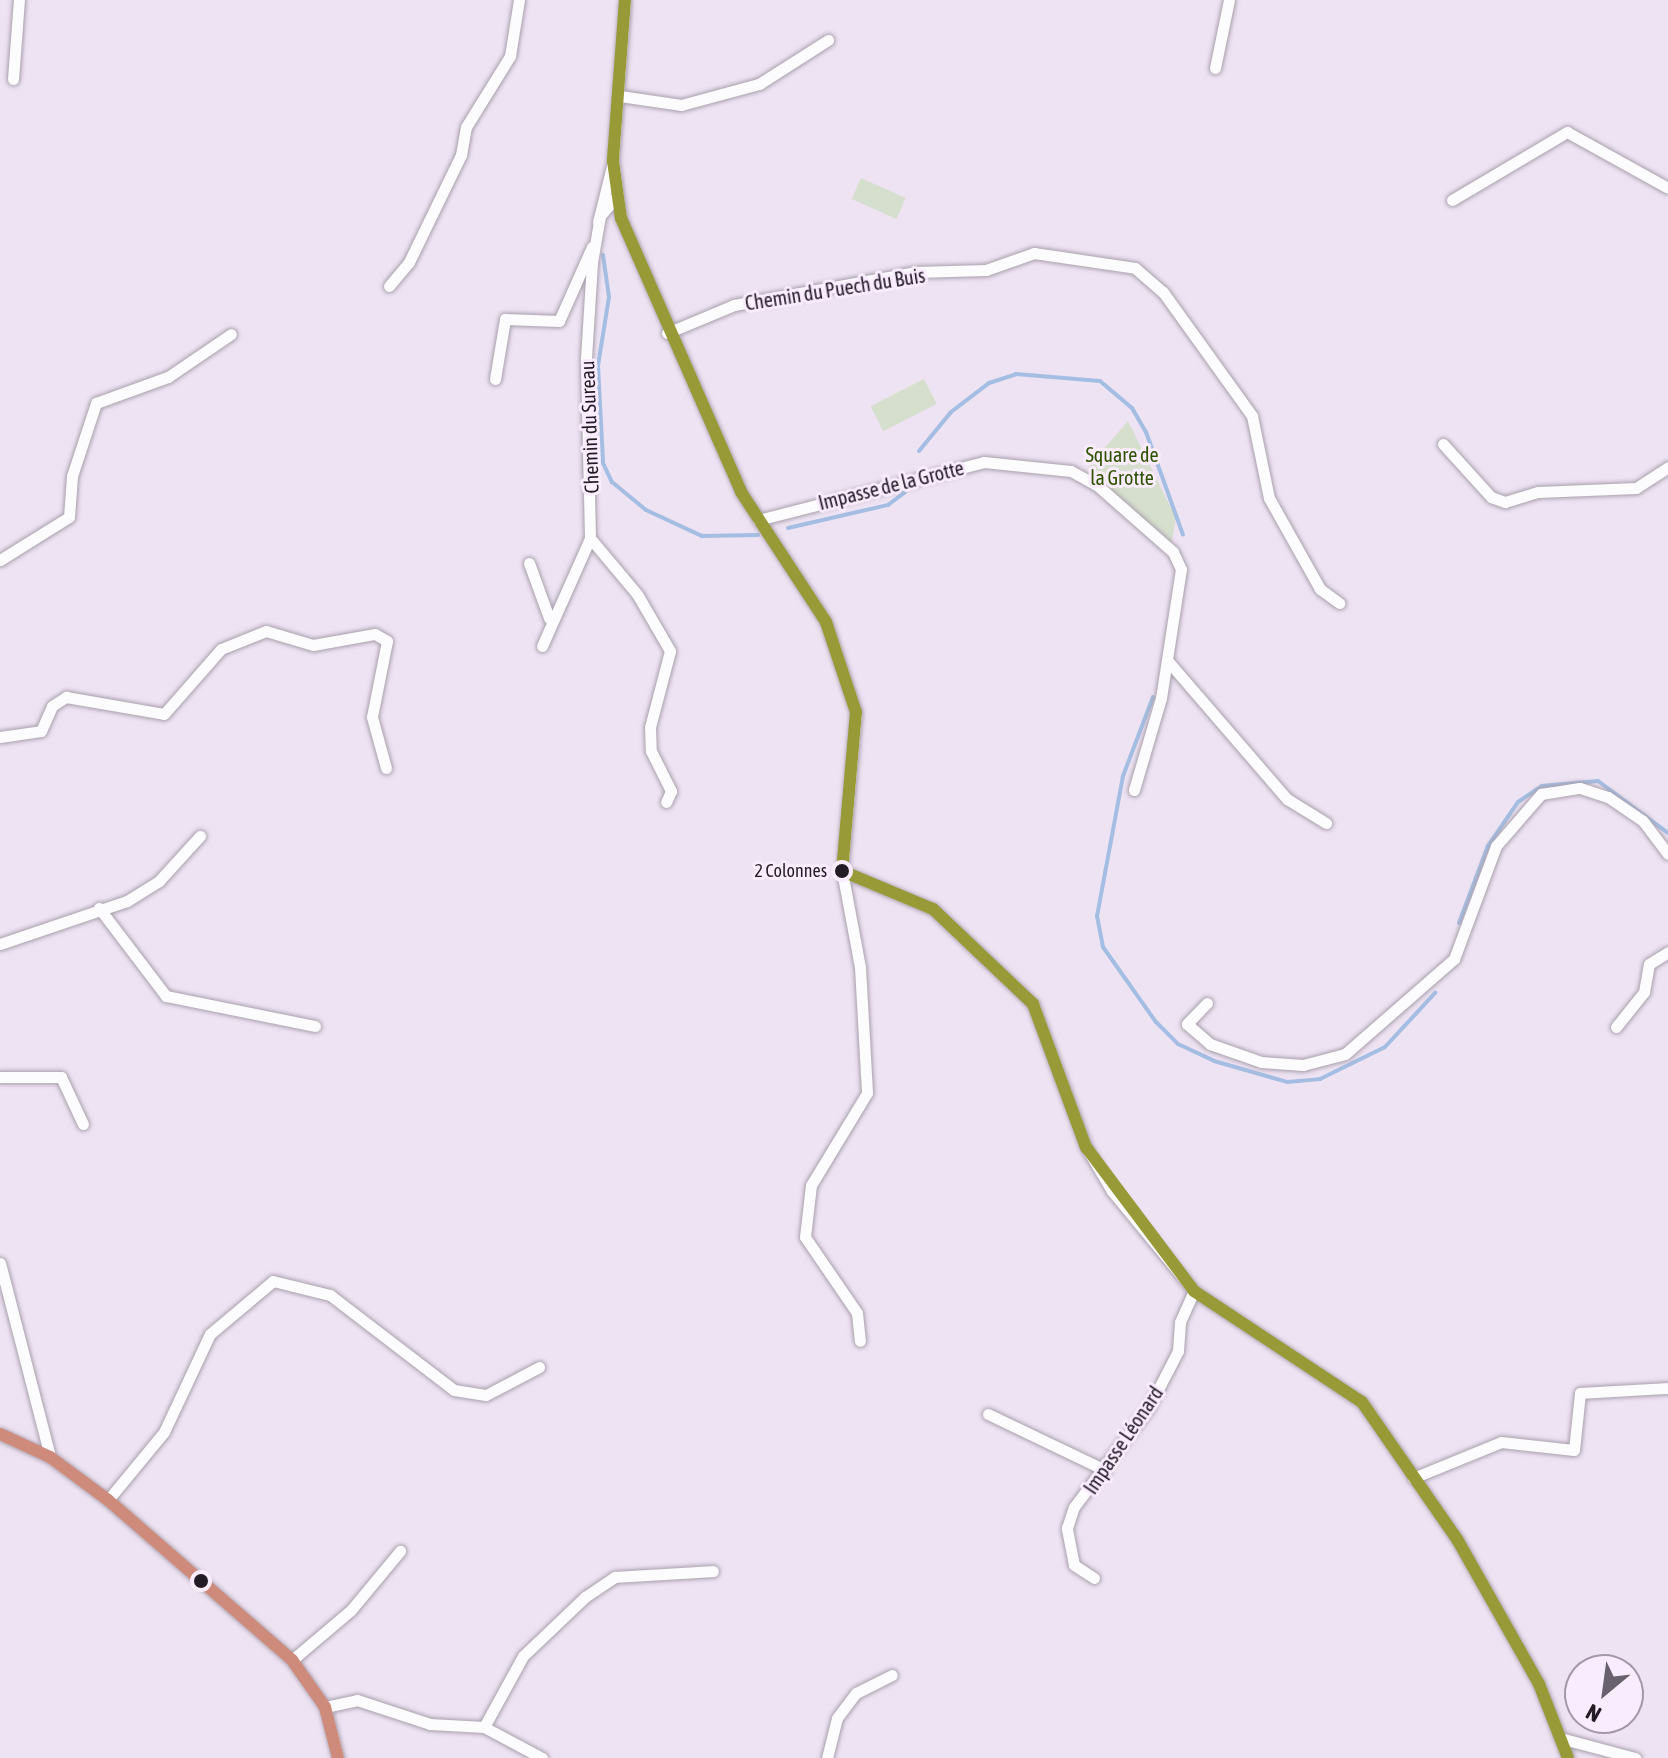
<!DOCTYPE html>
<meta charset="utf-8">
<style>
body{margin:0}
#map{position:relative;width:1668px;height:1758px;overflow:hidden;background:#eee3f3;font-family:"Asap Condensed",sans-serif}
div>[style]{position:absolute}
.green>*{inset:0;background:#d6dfce;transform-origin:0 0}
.stream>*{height:4px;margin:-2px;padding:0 2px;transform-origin:2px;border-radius:2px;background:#a4bde2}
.roads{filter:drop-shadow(0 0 2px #a9a0ac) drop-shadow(0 0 2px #a9a0ac)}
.minor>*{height:11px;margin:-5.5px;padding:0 5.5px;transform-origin:5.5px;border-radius:5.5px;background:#fcfbfd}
.bus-1>*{height:12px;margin:-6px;padding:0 6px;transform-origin:6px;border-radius:6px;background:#979a36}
.bus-2>*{height:12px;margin:-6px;padding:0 6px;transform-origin:6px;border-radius:6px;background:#ce8a7b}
.dots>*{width:22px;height:22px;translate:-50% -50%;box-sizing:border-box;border:4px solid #faecff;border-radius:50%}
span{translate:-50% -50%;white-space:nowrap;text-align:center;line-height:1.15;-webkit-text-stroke:6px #faecff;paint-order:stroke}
.bus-label{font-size:18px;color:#231b26}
.right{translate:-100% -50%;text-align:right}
.street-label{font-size:20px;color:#231b26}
.park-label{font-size:20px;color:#2f5200}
.north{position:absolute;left:1564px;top:1654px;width:80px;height:80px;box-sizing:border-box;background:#faecff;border:2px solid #a498a8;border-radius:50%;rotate:209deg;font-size:22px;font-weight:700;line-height:32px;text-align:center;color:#231b26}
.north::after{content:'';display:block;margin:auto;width:28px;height:36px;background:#6a616e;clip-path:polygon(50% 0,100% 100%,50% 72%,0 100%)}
</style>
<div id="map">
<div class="green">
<div style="left:861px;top:178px;width:49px;height:23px;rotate:24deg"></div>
<div style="left:924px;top:379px;width:28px;height:60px;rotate:63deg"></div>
<div style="clip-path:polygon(1128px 421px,1176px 518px,1171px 547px,1088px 467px)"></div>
</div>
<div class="stream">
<div style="left:603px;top:255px;width:42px;rotate:81.9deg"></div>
<div style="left:609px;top:297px;width:70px;rotate:99.1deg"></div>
<div style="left:598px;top:366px;width:97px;rotate:87deg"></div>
<div style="left:603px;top:463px;width:21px;rotate:65deg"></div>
<div style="left:612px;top:482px;width:44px;rotate:39.5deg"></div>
<div style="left:646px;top:510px;width:62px;rotate:24.9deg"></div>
<div style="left:702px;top:536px;width:56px;rotate:-1deg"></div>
<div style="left:919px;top:451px;width:50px;rotate:-50.6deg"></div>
<div style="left:951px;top:412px;width:48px;rotate:-37.3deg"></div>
<div style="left:989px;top:383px;width:28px;rotate:-18deg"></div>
<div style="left:1016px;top:374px;width:84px;rotate:4.8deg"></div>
<div style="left:1100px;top:381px;width:42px;rotate:40.2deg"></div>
<div style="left:1132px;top:408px;width:28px;rotate:60deg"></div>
<div style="left:1146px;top:432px;width:109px;rotate:70.2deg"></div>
<div style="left:788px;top:528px;width:103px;rotate:-13deg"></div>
<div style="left:888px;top:505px;width:21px;rotate:-37deg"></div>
<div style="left:1153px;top:697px;width:85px;rotate:110.8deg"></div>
<div style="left:1123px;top:776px;width:142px;rotate:100.5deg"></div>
<div style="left:1097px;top:916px;width:32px;rotate:79deg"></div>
<div style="left:1103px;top:947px;width:92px;rotate:54.8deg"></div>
<div style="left:1156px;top:1022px;width:31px;rotate:45deg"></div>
<div style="left:1178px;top:1044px;width:40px;rotate:25deg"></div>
<div style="left:1214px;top:1061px;width:76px;rotate:16deg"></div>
<div style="left:1287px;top:1082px;width:33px;rotate:-5deg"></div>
<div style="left:1320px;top:1079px;width:72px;rotate:-26.2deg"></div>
<div style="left:1385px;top:1047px;width:74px;rotate:-47.2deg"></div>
<div style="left:1459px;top:923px;width:82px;rotate:-69.4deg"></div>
<div style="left:1488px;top:846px;width:53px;rotate:-55.7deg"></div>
<div style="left:1518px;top:802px;width:29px;rotate:-34deg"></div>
<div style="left:1542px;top:786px;width:56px;rotate:-5.1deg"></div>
<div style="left:1598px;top:781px;width:87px;rotate:36.6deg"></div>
</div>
<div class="roads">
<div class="minor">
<div style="left:625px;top:0;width:161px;rotate:94.3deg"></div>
<div style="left:613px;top:161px;width:58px;rotate:82deg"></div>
<div style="left:621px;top:218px;width:299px;rotate:66.3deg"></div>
<div style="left:741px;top:492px;width:155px;rotate:56.8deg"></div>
<div style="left:826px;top:622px;width:95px;rotate:71.6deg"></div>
<div style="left:856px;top:712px;width:160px;rotate:95deg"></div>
<div style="left:842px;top:871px;width:99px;rotate:22.7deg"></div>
<div style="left:933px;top:909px;width:138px;rotate:43.5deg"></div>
<div style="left:1033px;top:1004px;width:153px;rotate:69.7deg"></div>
<div style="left:1086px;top:1147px;width:51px;rotate:59.4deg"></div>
<div style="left:1112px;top:1191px;width:129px;rotate:50.6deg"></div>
<div style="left:1194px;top:1291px;width:201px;rotate:33.5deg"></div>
<div style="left:1362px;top:1402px;width:167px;rotate:55.3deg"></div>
<div style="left:1457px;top:1539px;width:167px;rotate:60.5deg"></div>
<div style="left:1539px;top:1684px;width:79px;rotate:68.6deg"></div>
<div style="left:1215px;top:68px;width:69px;rotate:-78.4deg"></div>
<div style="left:13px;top:79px;width:79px;rotate:-85.7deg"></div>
<div style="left:620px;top:96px;width:62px;rotate:8.4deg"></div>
<div style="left:681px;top:105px;width:81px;rotate:-15.1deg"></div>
<div style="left:759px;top:84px;width:82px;rotate:-32.5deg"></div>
<div style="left:1452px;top:200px;width:134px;rotate:-30.6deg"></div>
<div style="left:1567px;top:132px;width:115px;rotate:29deg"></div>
<div style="left:598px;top:222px;width:62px;rotate:-76deg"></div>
<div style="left:389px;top:286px;width:31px;rotate:-50deg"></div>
<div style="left:409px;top:262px;width:119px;rotate:-64.1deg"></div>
<div style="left:461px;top:155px;width:28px;rotate:-80deg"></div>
<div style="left:466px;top:127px;width:84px;rotate:-58.2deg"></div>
<div style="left:510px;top:56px;width:57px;rotate:-80.9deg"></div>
<div style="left:667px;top:333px;width:73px;rotate:-22.7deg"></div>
<div style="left:734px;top:305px;width:184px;rotate:-10.3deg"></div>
<div style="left:915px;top:272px;width:71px;rotate:-1.6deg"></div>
<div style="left:986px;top:270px;width:51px;rotate:-19.5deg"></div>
<div style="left:1034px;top:253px;width:102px;rotate:8.4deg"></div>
<div style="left:1135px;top:268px;width:37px;rotate:41deg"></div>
<div style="left:1163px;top:292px;width:153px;rotate:54.3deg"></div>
<div style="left:1252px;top:416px;width:84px;rotate:78.3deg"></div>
<div style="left:1269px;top:498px;width:104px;rotate:60.7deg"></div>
<div style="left:1320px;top:589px;width:24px;rotate:36deg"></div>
<div style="left:495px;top:379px;width:61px;rotate:-80.5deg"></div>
<div style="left:505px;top:319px;width:54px;rotate:2.1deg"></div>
<div style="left:559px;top:321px;width:81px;rotate:-66deg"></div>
<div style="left:1443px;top:444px;width:72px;rotate:47.8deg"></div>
<div style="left:1491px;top:497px;width:15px;rotate:20deg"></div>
<div style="left:1505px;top:502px;width:34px;rotate:-17deg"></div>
<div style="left:1538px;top:492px;width:98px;rotate:-2.3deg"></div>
<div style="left:1636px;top:488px;width:38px;rotate:-33deg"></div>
<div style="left:758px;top:520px;width:233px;rotate:-14.4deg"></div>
<div style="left:984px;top:462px;width:87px;rotate:5.9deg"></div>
<div style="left:1071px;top:471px;width:31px;rotate:29deg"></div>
<div style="left:1098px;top:486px;width:100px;rotate:41.3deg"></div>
<div style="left:1173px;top:552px;width:19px;rotate:65deg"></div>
<div style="left:1181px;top:569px;width:131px;rotate:98.8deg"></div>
<div style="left:1161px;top:698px;width:96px;rotate:106.4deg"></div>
<div style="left:590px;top:538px;width:73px;rotate:50deg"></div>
<div style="left:637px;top:594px;width:66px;rotate:59.9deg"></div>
<div style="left:670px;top:651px;width:79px;rotate:104.7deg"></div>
<div style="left:650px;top:727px;width:24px;rotate:88deg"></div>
<div style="left:651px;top:751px;width:45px;rotate:63.4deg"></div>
<div style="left:671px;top:791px;width:12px;rotate:114deg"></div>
<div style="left:0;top:560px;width:81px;rotate:-31.9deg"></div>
<div style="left:69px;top:517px;width:41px;rotate:-85.8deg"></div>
<div style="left:72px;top:476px;width:77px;rotate:-71.8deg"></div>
<div style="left:96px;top:403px;width:77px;rotate:-19.9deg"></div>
<div style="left:168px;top:377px;width:76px;rotate:-34.3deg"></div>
<div style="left:529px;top:563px;width:59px;rotate:70deg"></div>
<div style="left:542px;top:646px;width:118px;rotate:-66deg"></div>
<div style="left:590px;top:538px;width:180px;rotate:-91.3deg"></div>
<div style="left:586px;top:358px;width:96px;rotate:-86.4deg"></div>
<div style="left:592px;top:262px;width:47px;rotate:-80.1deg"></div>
<div style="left:600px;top:216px;width:25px;rotate:-50deg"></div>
<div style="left:1167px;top:660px;width:184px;rotate:49.2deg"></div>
<div style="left:1287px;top:799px;width:46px;rotate:31.6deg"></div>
<div style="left:0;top:737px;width:41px;rotate:-8.3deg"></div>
<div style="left:41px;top:731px;width:27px;rotate:-66deg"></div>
<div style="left:52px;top:706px;width:17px;rotate:-33deg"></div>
<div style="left:66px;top:697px;width:99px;rotate:9.8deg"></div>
<div style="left:164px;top:714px;width:86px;rotate:-48.8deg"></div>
<div style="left:221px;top:649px;width:48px;rotate:-21.8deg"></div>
<div style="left:266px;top:631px;width:49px;rotate:16.6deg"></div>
<div style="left:313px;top:645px;width:63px;rotate:-10.1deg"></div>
<div style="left:375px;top:634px;width:14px;rotate:30deg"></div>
<div style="left:387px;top:641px;width:77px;rotate:101.2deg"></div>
<div style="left:372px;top:717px;width:53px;rotate:74.6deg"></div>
<div style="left:842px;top:871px;width:98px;rotate:79.4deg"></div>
<div style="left:860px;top:967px;width:126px;rotate:86.8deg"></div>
<div style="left:867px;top:1093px;width:108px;rotate:121.3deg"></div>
<div style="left:811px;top:1185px;width:52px;rotate:96.6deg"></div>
<div style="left:805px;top:1237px;width:92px;rotate:55.6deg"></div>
<div style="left:857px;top:1313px;width:28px;rotate:84deg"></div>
<div style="left:99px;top:908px;width:111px;rotate:52.7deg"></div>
<div style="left:166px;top:996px;width:152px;rotate:11.4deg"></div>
<div style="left:0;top:944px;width:134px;rotate:-18.7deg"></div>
<div style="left:127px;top:901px;width:38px;rotate:-32deg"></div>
<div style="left:159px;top:881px;width:61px;rotate:-47.7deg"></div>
<div style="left:1207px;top:1003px;width:29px;rotate:134deg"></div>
<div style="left:1187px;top:1024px;width:30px;rotate:41deg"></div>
<div style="left:1210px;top:1044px;width:54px;rotate:19.4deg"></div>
<div style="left:1261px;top:1062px;width:42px;rotate:4.1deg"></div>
<div style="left:1303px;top:1065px;width:43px;rotate:-14.7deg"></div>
<div style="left:1345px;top:1054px;width:145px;rotate:-41.1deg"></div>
<div style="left:1454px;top:959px;width:121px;rotate:-69.6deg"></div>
<div style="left:1496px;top:846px;width:69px;rotate:-49.1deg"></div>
<div style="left:1541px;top:794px;width:39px;rotate:-9deg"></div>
<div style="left:1580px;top:788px;width:29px;rotate:18deg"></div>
<div style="left:1608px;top:797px;width:42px;rotate:34.4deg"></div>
<div style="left:1643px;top:821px;width:41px;rotate:52.9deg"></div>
<div style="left:1616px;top:1027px;width:45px;rotate:-51.3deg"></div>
<div style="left:1644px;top:992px;width:28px;rotate:-80deg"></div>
<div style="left:1649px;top:964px;width:22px;rotate:-32deg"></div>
<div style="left:0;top:1077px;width:61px"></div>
<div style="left:61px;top:1077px;width:52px;rotate:64.9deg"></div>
<div style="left:0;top:1263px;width:200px;rotate:75.5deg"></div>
<div style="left:988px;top:1414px;width:130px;rotate:25.6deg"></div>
<div style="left:0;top:1434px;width:55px;rotate:24.7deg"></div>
<div style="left:50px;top:1457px;width:72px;rotate:36.6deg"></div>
<div style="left:108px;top:1500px;width:244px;rotate:41deg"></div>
<div style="left:292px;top:1660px;width:57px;rotate:54.9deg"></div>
<div style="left:325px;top:1707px;width:53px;rotate:75.7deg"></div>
<div style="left:1413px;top:1478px;width:95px;rotate:-22.2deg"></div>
<div style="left:1501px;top:1442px;width:73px;rotate:6.3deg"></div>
<div style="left:1574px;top:1450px;width:57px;rotate:-84deg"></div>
<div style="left:1580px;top:1393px;width:88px;rotate:-3.3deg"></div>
<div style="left:108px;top:1500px;width:88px;rotate:-50.5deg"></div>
<div style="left:164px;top:1432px;width:108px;rotate:-64.9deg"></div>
<div style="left:210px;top:1334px;width:82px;rotate:-40.1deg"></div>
<div style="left:273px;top:1281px;width:59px;rotate:13.8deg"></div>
<div style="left:330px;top:1295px;width:156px;rotate:37.5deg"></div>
<div style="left:454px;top:1390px;width:32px;rotate:9deg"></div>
<div style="left:486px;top:1395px;width:60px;rotate:-27.8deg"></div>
<div style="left:1094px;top:1578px;width:24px;rotate:-147deg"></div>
<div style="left:1074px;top:1565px;width:38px;rotate:-101deg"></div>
<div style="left:1067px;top:1528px;width:22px;rotate:-72deg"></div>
<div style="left:1074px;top:1507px;width:125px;rotate:-53.1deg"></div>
<div style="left:1149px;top:1407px;width:63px;rotate:-62.6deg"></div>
<div style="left:1178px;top:1351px;width:29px;rotate:-86deg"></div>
<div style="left:1180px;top:1322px;width:34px;rotate:-66deg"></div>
<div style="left:292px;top:1660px;width:77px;rotate:-40.3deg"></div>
<div style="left:351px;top:1610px;width:77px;rotate:-50.3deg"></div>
<div style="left:325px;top:1707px;width:33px;rotate:-12deg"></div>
<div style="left:357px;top:1700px;width:77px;rotate:18.2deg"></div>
<div style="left:430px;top:1724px;width:54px;rotate:3.2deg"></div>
<div style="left:484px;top:1727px;width:66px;rotate:28.1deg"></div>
<div style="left:484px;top:1727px;width:81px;rotate:-61.2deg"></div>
<div style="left:523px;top:1656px;width:86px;rotate:-43.6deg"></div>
<div style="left:585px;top:1597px;width:36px;rotate:-34deg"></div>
<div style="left:615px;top:1577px;width:98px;rotate:-3.5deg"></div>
<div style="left:1560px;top:1738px;width:78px;rotate:14.9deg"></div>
<div style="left:827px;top:1758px;width:41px;rotate:-76deg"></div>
<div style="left:837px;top:1718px;width:31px;rotate:-53deg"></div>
<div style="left:856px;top:1693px;width:40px;rotate:-26.6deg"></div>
</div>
</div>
<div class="bus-1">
<div style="left:625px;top:0;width:161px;rotate:94.3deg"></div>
<div style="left:613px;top:161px;width:58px;rotate:82deg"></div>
<div style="left:621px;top:218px;width:299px;rotate:66.3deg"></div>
<div style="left:741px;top:492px;width:155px;rotate:56.8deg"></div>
<div style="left:826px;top:622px;width:95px;rotate:71.6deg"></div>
<div style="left:856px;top:712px;width:160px;rotate:95deg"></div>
<div style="left:842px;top:871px;width:99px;rotate:22.7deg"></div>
<div style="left:933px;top:909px;width:138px;rotate:43.5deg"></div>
<div style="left:1033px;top:1004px;width:153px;rotate:69.7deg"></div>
<div style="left:1086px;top:1147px;width:180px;rotate:53.1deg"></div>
<div style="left:1194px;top:1291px;width:201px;rotate:33.5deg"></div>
<div style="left:1362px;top:1402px;width:167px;rotate:55.3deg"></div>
<div style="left:1457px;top:1539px;width:167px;rotate:60.5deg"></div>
<div style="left:1539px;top:1684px;width:79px;rotate:68.6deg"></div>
</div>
<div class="bus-2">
<div style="left:0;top:1434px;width:55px;rotate:24.7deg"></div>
<div style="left:50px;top:1457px;width:72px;rotate:36.6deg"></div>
<div style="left:108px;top:1500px;width:244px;rotate:41deg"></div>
<div style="left:292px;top:1660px;width:57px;rotate:54.9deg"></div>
<div style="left:325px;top:1707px;width:53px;rotate:75.7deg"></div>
</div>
<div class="dots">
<div style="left:842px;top:871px;background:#231b26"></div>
<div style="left:201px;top:1581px;background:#231b26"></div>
</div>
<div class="bus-label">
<span class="right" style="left:827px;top:871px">2 Colonnes</span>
</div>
<div class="street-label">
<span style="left:835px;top:289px;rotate:-9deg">Chemin du Puech du Buis</span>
<span style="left:589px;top:427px;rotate:-92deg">Chemin du Sureau</span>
<span style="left:891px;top:485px;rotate:-14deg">Impasse de la Grotte</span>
<span style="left:1123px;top:1440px;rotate:-56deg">Impasse Léonard</span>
</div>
<div class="park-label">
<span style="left:1122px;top:466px">Square de<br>la Grotte</span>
</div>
<div class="north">N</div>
</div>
